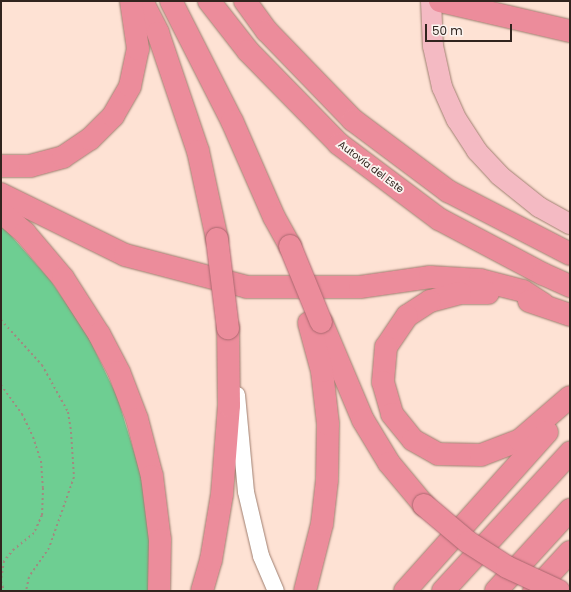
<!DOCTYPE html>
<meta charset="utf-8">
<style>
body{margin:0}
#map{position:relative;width:571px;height:592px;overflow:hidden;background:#fee2d4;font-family:Poppins,sans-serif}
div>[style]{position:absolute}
.green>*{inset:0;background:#6ece92}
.path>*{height:2px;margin-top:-1px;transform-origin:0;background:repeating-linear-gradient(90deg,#a08b80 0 2px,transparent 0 5px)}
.roads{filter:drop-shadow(0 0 1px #9f7f70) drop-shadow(0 0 1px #9f7f70)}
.minor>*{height:16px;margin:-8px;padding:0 8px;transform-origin:8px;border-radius:8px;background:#fff}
.major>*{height:20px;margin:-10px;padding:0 10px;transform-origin:10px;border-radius:10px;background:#f4bac3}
.highway>*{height:22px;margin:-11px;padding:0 11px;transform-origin:11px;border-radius:11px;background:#ec8c9b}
.bridges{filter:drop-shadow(0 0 1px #ab686f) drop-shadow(0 0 1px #ab686f)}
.highway-bridge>*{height:22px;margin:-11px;padding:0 11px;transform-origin:11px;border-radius:11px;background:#ec8c9b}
span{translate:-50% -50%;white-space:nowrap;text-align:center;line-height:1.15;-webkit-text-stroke:3.5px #fbf4f0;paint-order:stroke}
.street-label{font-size:10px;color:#31241e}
.frame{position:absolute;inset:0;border:2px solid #31241e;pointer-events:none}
.scale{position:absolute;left:425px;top:24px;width:87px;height:18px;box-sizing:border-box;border:2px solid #31241e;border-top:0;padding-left:5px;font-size:12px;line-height:14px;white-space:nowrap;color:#31241e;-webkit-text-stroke:3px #fbf4f0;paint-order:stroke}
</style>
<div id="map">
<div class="green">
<div style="clip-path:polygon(1px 224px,51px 281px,87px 334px,117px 396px,140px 471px,151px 539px,151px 591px,1px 591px)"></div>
</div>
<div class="path">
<div style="left:1px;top:320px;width:61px;rotate:47.7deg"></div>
<div style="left:42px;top:365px;width:54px;rotate:61deg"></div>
<div style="left:68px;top:412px;width:20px;rotate:81deg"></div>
<div style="left:71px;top:432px;width:45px;rotate:86.2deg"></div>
<div style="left:74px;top:477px;width:75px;rotate:109.4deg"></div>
<div style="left:49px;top:548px;width:35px;rotate:125deg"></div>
<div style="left:29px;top:577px;width:14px;rotate:102deg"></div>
<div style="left:1px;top:385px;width:36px;rotate:54deg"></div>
<div style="left:22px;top:414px;width:25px;rotate:64deg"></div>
<div style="left:33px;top:437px;width:25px;rotate:72deg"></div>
<div style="left:41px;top:461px;width:27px;rotate:86deg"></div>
<div style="left:43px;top:488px;width:27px;rotate:92deg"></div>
<div style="left:42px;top:515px;width:20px;rotate:114deg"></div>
<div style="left:34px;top:533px;width:26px;rotate:141deg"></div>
<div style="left:14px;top:549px;width:16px;rotate:130deg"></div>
<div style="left:4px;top:561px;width:20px;rotate:99deg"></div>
<div style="left:1px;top:581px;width:10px;rotate:73deg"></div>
</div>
<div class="roads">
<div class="minor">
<div style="left:237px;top:395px;width:97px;rotate:84.7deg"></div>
<div style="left:246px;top:492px;width:66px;rotate:76.8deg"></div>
<div style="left:261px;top:556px;width:38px;rotate:67deg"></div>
</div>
<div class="major">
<div style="left:431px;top:1px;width:45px;rotate:87.5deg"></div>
<div style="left:433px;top:46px;width:42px;rotate:77.6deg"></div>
<div style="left:442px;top:87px;width:36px;rotate:66deg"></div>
<div style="left:457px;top:120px;width:37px;rotate:57deg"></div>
<div style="left:477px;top:151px;width:33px;rotate:47deg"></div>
<div style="left:499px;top:175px;width:51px;rotate:38.7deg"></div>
<div style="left:539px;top:207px;width:35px;rotate:29deg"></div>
</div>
<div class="highway">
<div style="left:142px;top:1px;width:36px;rotate:63deg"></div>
<div style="left:158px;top:33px;width:125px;rotate:71.3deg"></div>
<div style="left:198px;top:151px;width:90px;rotate:77.8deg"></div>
<div style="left:171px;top:1px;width:135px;rotate:63.1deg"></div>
<div style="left:232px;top:121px;width:105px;rotate:66.4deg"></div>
<div style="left:274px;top:217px;width:33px;rotate:61deg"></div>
<div style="left:209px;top:1px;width:63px;rotate:52deg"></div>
<div style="left:248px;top:51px;width:130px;rotate:45.6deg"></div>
<div style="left:339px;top:144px;width:125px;rotate:36.9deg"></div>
<div style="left:439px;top:219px;width:118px;rotate:27.9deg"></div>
<div style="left:543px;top:274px;width:30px;rotate:24deg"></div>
<div style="left:245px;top:1px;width:37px;rotate:54deg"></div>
<div style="left:267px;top:31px;width:124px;rotate:46deg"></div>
<div style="left:353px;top:120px;width:119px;rotate:36.8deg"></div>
<div style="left:448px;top:191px;width:137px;rotate:27.3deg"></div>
<div style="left:440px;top:1px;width:133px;rotate:13deg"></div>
<div style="left:1px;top:166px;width:29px"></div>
<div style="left:30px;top:166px;width:34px;rotate:-15deg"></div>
<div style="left:63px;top:157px;width:32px;rotate:-34deg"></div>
<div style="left:90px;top:139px;width:33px;rotate:-45deg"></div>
<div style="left:113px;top:116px;width:34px;rotate:-60deg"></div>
<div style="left:130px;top:86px;width:38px;rotate:-78deg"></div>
<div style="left:138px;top:49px;width:49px;rotate:-98.3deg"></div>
<div style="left:1px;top:194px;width:138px;rotate:26.2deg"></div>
<div style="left:125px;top:255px;width:126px;rotate:14.7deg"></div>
<div style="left:247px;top:287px;width:113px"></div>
<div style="left:360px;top:287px;width:71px;rotate:-8.1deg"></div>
<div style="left:430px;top:277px;width:50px;rotate:3.4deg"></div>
<div style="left:480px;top:280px;width:44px;rotate:14.3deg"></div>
<div style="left:523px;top:291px;width:24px;rotate:33deg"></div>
<div style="left:1px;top:212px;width:32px;rotate:41deg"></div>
<div style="left:25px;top:233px;width:59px;rotate:49.8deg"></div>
<div style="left:63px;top:278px;width:67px;rotate:57.3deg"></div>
<div style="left:99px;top:334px;width:43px;rotate:62.2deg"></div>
<div style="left:119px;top:372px;width:50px;rotate:69deg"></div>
<div style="left:137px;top:419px;width:59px;rotate:75.3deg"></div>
<div style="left:152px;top:476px;width:64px;rotate:82.9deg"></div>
<div style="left:160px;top:540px;width:51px;rotate:91.1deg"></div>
<div style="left:488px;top:293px;width:28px;rotate:180deg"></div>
<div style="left:460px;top:293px;width:31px;rotate:165deg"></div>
<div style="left:430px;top:301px;width:27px;rotate:147deg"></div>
<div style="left:407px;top:316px;width:37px;rotate:124deg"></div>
<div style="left:386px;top:347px;width:35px;rotate:95deg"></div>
<div style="left:383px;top:382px;width:33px;rotate:74deg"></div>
<div style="left:392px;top:414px;width:33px;rotate:51deg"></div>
<div style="left:413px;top:440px;width:29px;rotate:29deg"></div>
<div style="left:438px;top:454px;width:43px;rotate:1.3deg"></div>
<div style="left:481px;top:455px;width:42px;rotate:-21deg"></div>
<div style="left:520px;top:440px;width:66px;rotate:-40.7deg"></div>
<div style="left:529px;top:301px;width:43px;rotate:18.9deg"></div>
<div style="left:322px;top:323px;width:105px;rotate:67.1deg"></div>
<div style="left:363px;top:420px;width:50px;rotate:58.8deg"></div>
<div style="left:389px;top:463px;width:55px;rotate:50.2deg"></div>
<div style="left:202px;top:591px;width:32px;rotate:-74deg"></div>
<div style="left:211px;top:560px;width:67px;rotate:-80.5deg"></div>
<div style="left:222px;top:494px;width:89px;rotate:-85.5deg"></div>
<div style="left:229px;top:405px;width:77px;rotate:-90.7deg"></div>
<div style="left:305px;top:591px;width:69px;rotate:-75.8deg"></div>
<div style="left:322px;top:524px;width:44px;rotate:-83.5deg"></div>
<div style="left:327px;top:480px;width:56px;rotate:-89deg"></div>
<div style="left:328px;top:424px;width:53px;rotate:-96.5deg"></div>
<div style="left:322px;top:371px;width:50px;rotate:-105.2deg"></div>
<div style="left:405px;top:591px;width:213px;rotate:-48.2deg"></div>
<div style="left:443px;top:591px;width:188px;rotate:-47.4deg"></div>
<div style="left:496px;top:591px;width:110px;rotate:-47.6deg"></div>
<div style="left:534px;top:591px;width:53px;rotate:-47.3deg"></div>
</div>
</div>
<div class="bridges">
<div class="highway-bridge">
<div style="left:217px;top:239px;width:90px;rotate:83deg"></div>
<div style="left:290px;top:246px;width:82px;rotate:67.8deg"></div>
<div style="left:424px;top:505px;width:57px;rotate:40.1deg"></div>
<div style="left:468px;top:542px;width:46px;rotate:32.7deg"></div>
<div style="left:507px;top:567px;width:57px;rotate:24.8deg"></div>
</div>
</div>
<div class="street-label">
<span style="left:371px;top:167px;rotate:37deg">Autovía del Este</span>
</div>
<div class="frame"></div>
<div class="scale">50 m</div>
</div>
